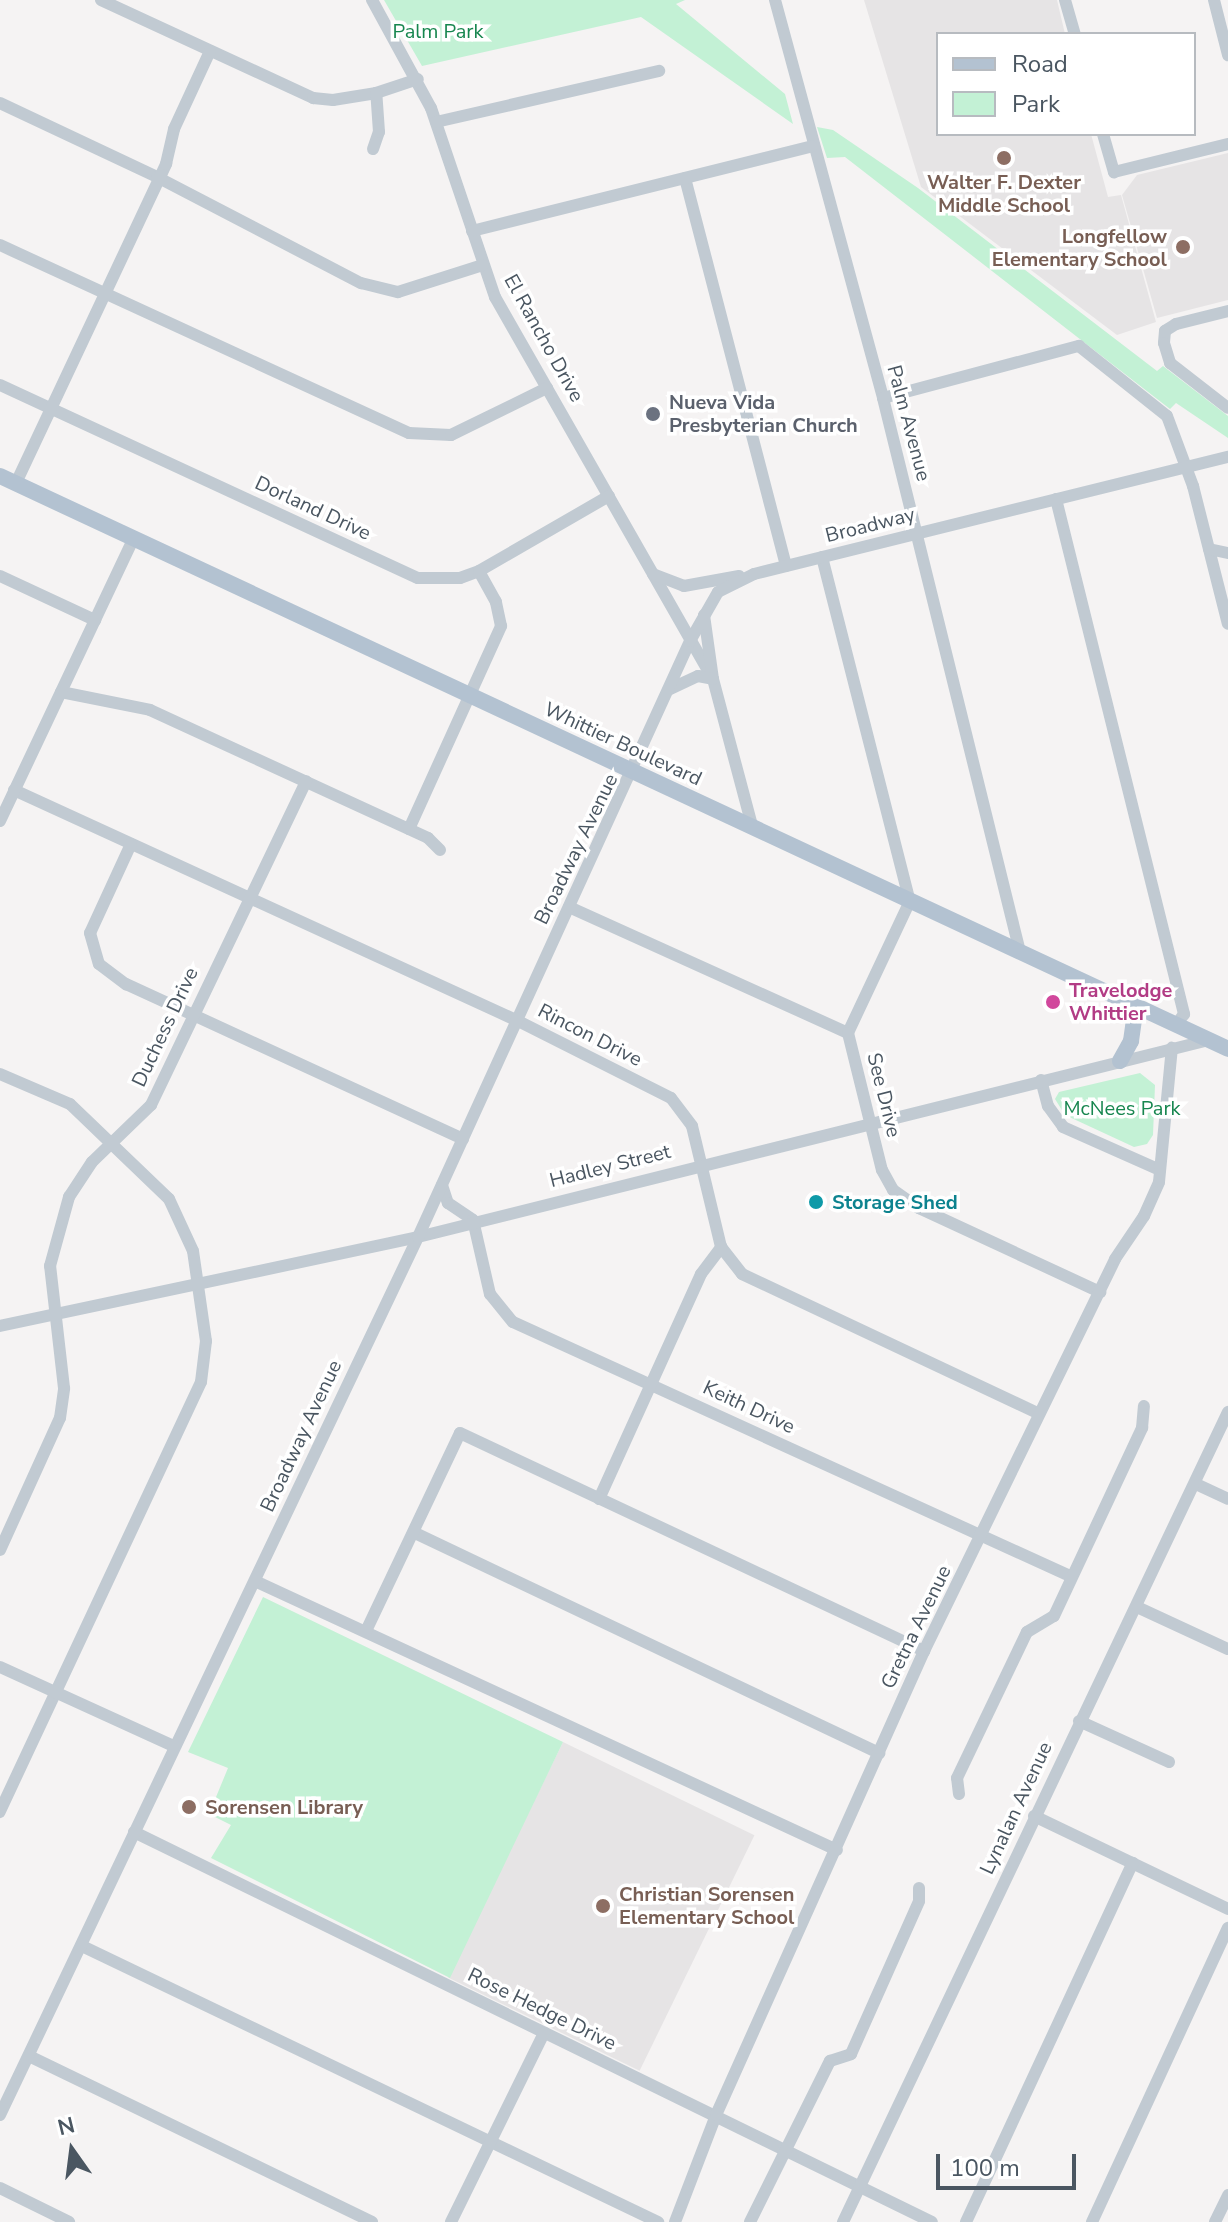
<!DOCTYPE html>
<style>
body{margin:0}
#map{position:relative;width:1228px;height:2222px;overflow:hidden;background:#f5f3f3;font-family:"Nunito Sans",sans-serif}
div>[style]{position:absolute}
.education>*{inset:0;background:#e6e4e5;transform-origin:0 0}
.green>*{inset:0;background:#c3f1d5}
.minor>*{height:12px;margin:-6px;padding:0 6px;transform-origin:6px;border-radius:6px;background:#c1cad2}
.major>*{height:16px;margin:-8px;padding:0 8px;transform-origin:8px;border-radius:8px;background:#b3c2d1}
.dots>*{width:22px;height:22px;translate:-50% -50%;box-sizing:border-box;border:4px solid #fff;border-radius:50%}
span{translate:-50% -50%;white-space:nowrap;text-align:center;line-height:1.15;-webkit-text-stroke:7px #fff;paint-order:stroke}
.park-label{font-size:20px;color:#17864f}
.education-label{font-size:20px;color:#785e54;font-weight:700}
.right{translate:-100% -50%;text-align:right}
.left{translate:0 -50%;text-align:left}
.street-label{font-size:20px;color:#4a5661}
.worship-label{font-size:20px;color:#5b616d;font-weight:700}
.hotel-label{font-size:20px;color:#b23c85;font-weight:700}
.culture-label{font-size:20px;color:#0d838f;font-weight:700}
.legend{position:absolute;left:936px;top:32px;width:260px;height:104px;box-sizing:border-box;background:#fff;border:2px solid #b7bbc0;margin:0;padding:10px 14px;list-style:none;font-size:24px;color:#4a5661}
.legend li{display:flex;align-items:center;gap:16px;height:40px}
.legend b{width:40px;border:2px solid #b7bbc0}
.north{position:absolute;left:32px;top:2110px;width:80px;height:80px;-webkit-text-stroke:6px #fff;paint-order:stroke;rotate:346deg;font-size:22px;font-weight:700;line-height:32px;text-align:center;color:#4a5661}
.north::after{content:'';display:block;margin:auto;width:28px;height:36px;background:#4a5661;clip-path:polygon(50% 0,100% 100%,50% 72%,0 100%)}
.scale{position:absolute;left:936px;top:2154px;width:140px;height:36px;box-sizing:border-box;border:4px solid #4a5661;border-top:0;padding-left:10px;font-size:24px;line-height:28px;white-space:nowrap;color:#4a5661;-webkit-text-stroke:6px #fff;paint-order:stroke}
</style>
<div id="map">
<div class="education">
<div style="clip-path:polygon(864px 0,1057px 0,1065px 34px,938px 34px,938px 134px,1091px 134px,1108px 197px,1121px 195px,1156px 322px,1117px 335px,921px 187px)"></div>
<div style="clip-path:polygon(1228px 153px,1228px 300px,1157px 318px,1122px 195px,1137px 175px)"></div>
<div style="left:563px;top:1742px;width:213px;height:262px;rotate:26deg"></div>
</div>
<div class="green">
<div style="clip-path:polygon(384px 0,685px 0,676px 4px,785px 94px,793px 124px,641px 17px,422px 66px)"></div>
<div style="clip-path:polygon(817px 127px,833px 130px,918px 188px,1157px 371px,1163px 366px,1228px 416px,1228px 438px,1176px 403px,1170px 409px,845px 157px,827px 158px)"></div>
<div style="clip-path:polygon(1140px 1073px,1155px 1085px,1153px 1135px,1147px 1144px,1134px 1147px,1065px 1115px,1055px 1099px,1059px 1092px)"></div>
<div style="clip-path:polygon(263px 1597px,563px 1742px,450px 1978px,211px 1858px,231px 1825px,209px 1814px,228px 1768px,188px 1752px)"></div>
</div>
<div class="minor">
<div style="left:101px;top:0;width:234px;rotate:24.8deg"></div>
<div style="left:313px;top:98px;width:20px;rotate:6deg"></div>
<div style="left:333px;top:100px;width:44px;rotate:-9.2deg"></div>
<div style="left:376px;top:93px;width:44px;rotate:-18.4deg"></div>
<div style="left:372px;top:0;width:123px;rotate:61.4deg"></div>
<div style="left:431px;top:108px;width:200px;rotate:71.3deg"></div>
<div style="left:495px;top:297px;width:440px;rotate:60.3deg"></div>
<div style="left:775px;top:0;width:412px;rotate:74.8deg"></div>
<div style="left:883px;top:398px;width:571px;rotate:76.11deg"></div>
<div style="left:1065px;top:0;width:35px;rotate:74deg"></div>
<div style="left:1214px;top:0;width:57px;rotate:75.7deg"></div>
<div style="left:0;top:103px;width:174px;rotate:25.2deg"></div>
<div style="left:157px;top:177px;width:230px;rotate:27.5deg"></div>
<div style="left:361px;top:283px;width:38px;rotate:14deg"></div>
<div style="left:398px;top:292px;width:89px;rotate:-17.6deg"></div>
<div style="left:436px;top:122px;width:229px;rotate:-12.9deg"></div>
<div style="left:1103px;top:134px;width:40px;rotate:74deg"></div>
<div style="left:1114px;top:172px;width:117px;rotate:-13.8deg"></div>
<div style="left:373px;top:149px;width:18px;rotate:-71deg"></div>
<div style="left:379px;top:132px;width:39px;rotate:-94deg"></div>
<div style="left:685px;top:178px;width:401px;rotate:75.4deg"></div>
<div style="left:472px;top:231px;width:350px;rotate:-14deg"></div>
<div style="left:0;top:245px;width:450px;rotate:24.7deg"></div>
<div style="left:409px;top:433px;width:42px;rotate:2.7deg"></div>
<div style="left:451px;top:435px;width:107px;rotate:-26.1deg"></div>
<div style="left:1228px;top:311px;width:54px;rotate:166deg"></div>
<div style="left:1176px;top:324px;width:13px;rotate:148deg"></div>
<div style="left:1165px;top:331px;width:12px;rotate:95deg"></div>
<div style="left:1164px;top:343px;width:21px;rotate:73deg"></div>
<div style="left:1170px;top:363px;width:73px;rotate:37.8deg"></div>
<div style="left:0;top:385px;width:460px;rotate:24.8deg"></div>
<div style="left:418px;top:578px;width:42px"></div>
<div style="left:460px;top:578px;width:20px;rotate:-20deg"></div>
<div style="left:479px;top:571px;width:150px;rotate:-30deg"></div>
<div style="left:883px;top:398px;width:203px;rotate:-14.9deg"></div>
<div style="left:1079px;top:346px;width:112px;rotate:38.5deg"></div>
<div style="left:1167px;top:416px;width:75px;rotate:69.6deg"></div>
<div style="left:1193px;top:486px;width:142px;rotate:75.8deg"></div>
<div style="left:16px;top:483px;width:353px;rotate:-64.8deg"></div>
<div style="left:166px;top:164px;width:36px;rotate:-77deg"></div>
<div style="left:174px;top:129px;width:86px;rotate:-65.2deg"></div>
<div style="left:1056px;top:499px;width:531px;rotate:76.04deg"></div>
<div style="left:1184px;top:1014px;width:14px;rotate:126deg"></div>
<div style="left:1209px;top:549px;width:19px;rotate:12deg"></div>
<div style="left:822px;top:557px;width:355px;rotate:75.7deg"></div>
<div style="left:910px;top:901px;width:146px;rotate:115.2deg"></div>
<div style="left:653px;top:574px;width:33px;rotate:21deg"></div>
<div style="left:684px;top:586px;width:56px;rotate:-10.3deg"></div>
<div style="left:0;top:576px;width:105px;rotate:24.9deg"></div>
<div style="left:704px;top:615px;width:65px;rotate:82deg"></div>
<div style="left:713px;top:679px;width:152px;rotate:75.1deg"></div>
<div style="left:670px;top:689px;width:31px;rotate:-25deg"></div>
<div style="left:698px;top:676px;width:15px;rotate:11deg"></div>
<div style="left:61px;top:692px;width:91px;rotate:11.4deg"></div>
<div style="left:150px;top:710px;width:306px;rotate:24.7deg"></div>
<div style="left:428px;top:838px;width:17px;rotate:45deg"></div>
<div style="left:14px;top:790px;width:554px;rotate:24.62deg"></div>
<div style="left:518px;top:1021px;width:171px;rotate:26.7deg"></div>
<div style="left:671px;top:1098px;width:35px;rotate:53deg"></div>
<div style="left:692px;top:1126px;width:124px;rotate:76.5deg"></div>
<div style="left:721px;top:1247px;width:34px;rotate:52deg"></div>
<div style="left:742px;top:1274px;width:328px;rotate:25.2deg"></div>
<div style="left:0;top:821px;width:313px;rotate:-64.7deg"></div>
<div style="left:409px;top:829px;width:223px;rotate:-65.6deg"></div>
<div style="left:501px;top:626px;width:25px;rotate:-102deg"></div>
<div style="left:496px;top:602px;width:35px;rotate:-119deg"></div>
<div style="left:131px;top:844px;width:98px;rotate:114.7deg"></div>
<div style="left:90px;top:933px;width:32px;rotate:74deg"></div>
<div style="left:99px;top:964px;width:34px;rotate:37deg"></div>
<div style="left:126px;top:984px;width:371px;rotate:24.7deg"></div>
<div style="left:569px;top:907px;width:306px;rotate:24.3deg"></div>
<div style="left:848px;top:1033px;width:141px;rotate:76.1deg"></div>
<div style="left:882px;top:1170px;width:23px;rotate:61deg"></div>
<div style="left:893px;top:1190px;width:32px;rotate:35deg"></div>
<div style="left:919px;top:1208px;width:200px;rotate:24.9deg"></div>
<div style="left:0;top:1074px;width:76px;rotate:23.2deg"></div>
<div style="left:70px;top:1104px;width:137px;rotate:43.8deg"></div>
<div style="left:169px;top:1199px;width:57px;rotate:65.2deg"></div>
<div style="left:193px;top:1251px;width:91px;rotate:81.8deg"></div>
<div style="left:206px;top:1341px;width:41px;rotate:97deg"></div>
<div style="left:201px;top:1382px;width:475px;rotate:115.1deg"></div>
<div style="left:1041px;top:1080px;width:27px;rotate:75deg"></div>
<div style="left:1048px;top:1106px;width:26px;rotate:54deg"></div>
<div style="left:1063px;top:1127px;width:106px;rotate:23.9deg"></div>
<div style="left:442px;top:1185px;width:19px;rotate:72deg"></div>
<div style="left:448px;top:1203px;width:30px;rotate:34deg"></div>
<div style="left:473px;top:1220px;width:76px;rotate:77.1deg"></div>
<div style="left:490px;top:1294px;width:36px;rotate:51deg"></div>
<div style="left:513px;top:1322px;width:614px;rotate:24.52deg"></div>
<div style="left:0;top:1326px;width:427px;rotate:-12deg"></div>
<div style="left:418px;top:1237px;width:815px;rotate:-13.99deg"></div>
<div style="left:1196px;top:1484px;width:35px;rotate:25deg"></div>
<div style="left:599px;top:1499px;width:247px;rotate:-65.6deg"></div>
<div style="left:701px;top:1274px;width:34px;rotate:-53deg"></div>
<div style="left:415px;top:1533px;width:514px;rotate:25.37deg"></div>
<div style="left:0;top:1550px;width:145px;rotate:-65.6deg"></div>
<div style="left:60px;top:1418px;width:30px;rotate:-82deg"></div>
<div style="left:64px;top:1388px;width:123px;rotate:-96.5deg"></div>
<div style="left:50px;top:1266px;width:72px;rotate:-74.6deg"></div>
<div style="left:69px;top:1197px;width:42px;rotate:-56.7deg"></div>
<div style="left:92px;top:1162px;width:82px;rotate:-44deg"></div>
<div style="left:151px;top:1105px;width:359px;rotate:-64.4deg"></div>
<div style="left:255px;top:1581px;width:641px;rotate:24.81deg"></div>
<div style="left:1137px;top:1607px;width:100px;rotate:24.8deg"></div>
<div style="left:366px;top:1631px;width:219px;rotate:-64.6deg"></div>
<div style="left:460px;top:1433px;width:513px;rotate:25.17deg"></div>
<div style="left:0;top:1667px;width:190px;rotate:24.5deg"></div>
<div style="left:1079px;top:1721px;width:99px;rotate:24.5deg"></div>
<div style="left:959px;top:1794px;width:16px;rotate:-97deg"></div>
<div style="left:957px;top:1778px;width:162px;rotate:-64.4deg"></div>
<div style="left:1027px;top:1632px;width:31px;rotate:-31deg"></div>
<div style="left:1054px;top:1616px;width:208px;rotate:-64.9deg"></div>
<div style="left:1142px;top:1428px;width:22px;rotate:-85deg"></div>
<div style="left:1034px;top:1816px;width:215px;rotate:25.6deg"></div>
<div style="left:134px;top:1832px;width:888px;rotate:26.05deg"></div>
<div style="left:82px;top:1946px;width:639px;rotate:25.6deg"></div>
<div style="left:29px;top:2056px;width:381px;rotate:25.8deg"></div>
<div style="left:0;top:2115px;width:972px;rotate:-64.54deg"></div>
<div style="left:418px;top:1237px;width:655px;rotate:-65.47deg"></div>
<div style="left:690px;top:641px;width:56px;rotate:-60.3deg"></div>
<div style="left:718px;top:592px;width:40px;rotate:-26.6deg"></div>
<div style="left:754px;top:574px;width:488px;rotate:-13.9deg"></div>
<div style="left:0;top:2188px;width:77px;rotate:26.2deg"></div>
<div style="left:451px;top:2222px;width:211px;rotate:-63.8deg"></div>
<div style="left:675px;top:2222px;width:115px;rotate:-69deg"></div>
<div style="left:716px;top:2115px;width:508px;rotate:-65.85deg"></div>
<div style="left:924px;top:1651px;width:436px;rotate:-64deg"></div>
<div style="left:1115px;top:1259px;width:52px;rotate:-56deg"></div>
<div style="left:1144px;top:1216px;width:37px;rotate:-66deg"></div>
<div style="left:1159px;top:1182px;width:135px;rotate:-84.5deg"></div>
<div style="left:750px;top:2222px;width:180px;rotate:-63.6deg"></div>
<div style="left:830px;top:2061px;width:22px;rotate:-18deg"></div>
<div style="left:851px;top:2054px;width:167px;rotate:-66deg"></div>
<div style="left:919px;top:1901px;width:13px;rotate:-90deg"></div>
<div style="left:843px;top:2222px;width:897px;rotate:-64.58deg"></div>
<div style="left:966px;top:2222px;width:396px;rotate:-65.1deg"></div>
<div style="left:1092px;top:2222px;width:324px;rotate:-65.2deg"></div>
<div style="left:1215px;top:2222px;width:30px;rotate:-64deg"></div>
</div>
<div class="major">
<div style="left:0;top:476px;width:1355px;rotate:25.01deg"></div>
<div style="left:1120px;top:1061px;width:23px;rotate:-61deg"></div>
<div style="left:1131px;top:1041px;width:21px;rotate:-82deg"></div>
<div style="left:1134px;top:1020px;width:18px;rotate:-106deg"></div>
</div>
<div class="dots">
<div style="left:1004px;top:158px;background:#8d6e63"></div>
<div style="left:1183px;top:247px;background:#8d6e63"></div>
<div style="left:653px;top:414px;background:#6b7280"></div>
<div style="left:1053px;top:1002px;background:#d1479c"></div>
<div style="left:816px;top:1202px;background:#0f9aa8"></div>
<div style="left:189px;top:1807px;background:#8d6e63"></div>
<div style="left:603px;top:1906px;background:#8d6e63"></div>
</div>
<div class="park-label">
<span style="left:438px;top:31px">Palm Park</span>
<span style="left:1122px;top:1108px">McNees Park</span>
</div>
<div class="education-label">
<span style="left:1004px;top:194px">Walter F. Dexter<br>Middle School</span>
<span class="right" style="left:1167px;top:248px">Longfellow<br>Elementary School</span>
<span class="left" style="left:205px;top:1807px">Sorensen Library</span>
<span class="left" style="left:619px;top:1906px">Christian Sorensen<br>Elementary School</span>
</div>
<div class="street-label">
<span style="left:544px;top:338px;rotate:61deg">El Rancho Drive</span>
<span style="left:909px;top:423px;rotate:75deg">Palm Avenue</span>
<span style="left:313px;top:508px;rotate:25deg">Dorland Drive</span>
<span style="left:870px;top:525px;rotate:-14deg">Broadway</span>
<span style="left:623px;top:744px;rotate:25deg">Whittier Boulevard</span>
<span style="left:576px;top:849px;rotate:-64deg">Broadway Avenue</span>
<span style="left:165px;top:1027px;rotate:-65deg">Duchess Drive</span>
<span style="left:590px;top:1035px;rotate:27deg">Rincon Drive</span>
<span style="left:884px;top:1095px;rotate:76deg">See Drive</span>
<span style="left:610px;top:1166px;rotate:-14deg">Hadley Street</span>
<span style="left:749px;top:1407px;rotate:25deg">Keith Drive</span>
<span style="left:301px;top:1436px;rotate:-65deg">Broadway Avenue</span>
<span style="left:916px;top:1627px;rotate:-64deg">Gretna Avenue</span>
<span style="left:1016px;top:1808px;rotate:-65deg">Lynalan Avenue</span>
<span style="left:542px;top:2009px;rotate:26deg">Rose Hedge Drive</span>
</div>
<div class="worship-label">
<span class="left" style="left:669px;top:414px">Nueva Vida<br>Presbyterian Church</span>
</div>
<div class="hotel-label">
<span class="left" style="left:1069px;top:1002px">Travelodge<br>Whittier</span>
</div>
<div class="culture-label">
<span class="left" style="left:832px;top:1202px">Storage Shed</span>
</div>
<ul class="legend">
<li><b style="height:10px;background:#b3c2d1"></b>Road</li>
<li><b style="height:22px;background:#c3f1d5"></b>Park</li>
</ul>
<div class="north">N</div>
<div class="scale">100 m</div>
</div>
